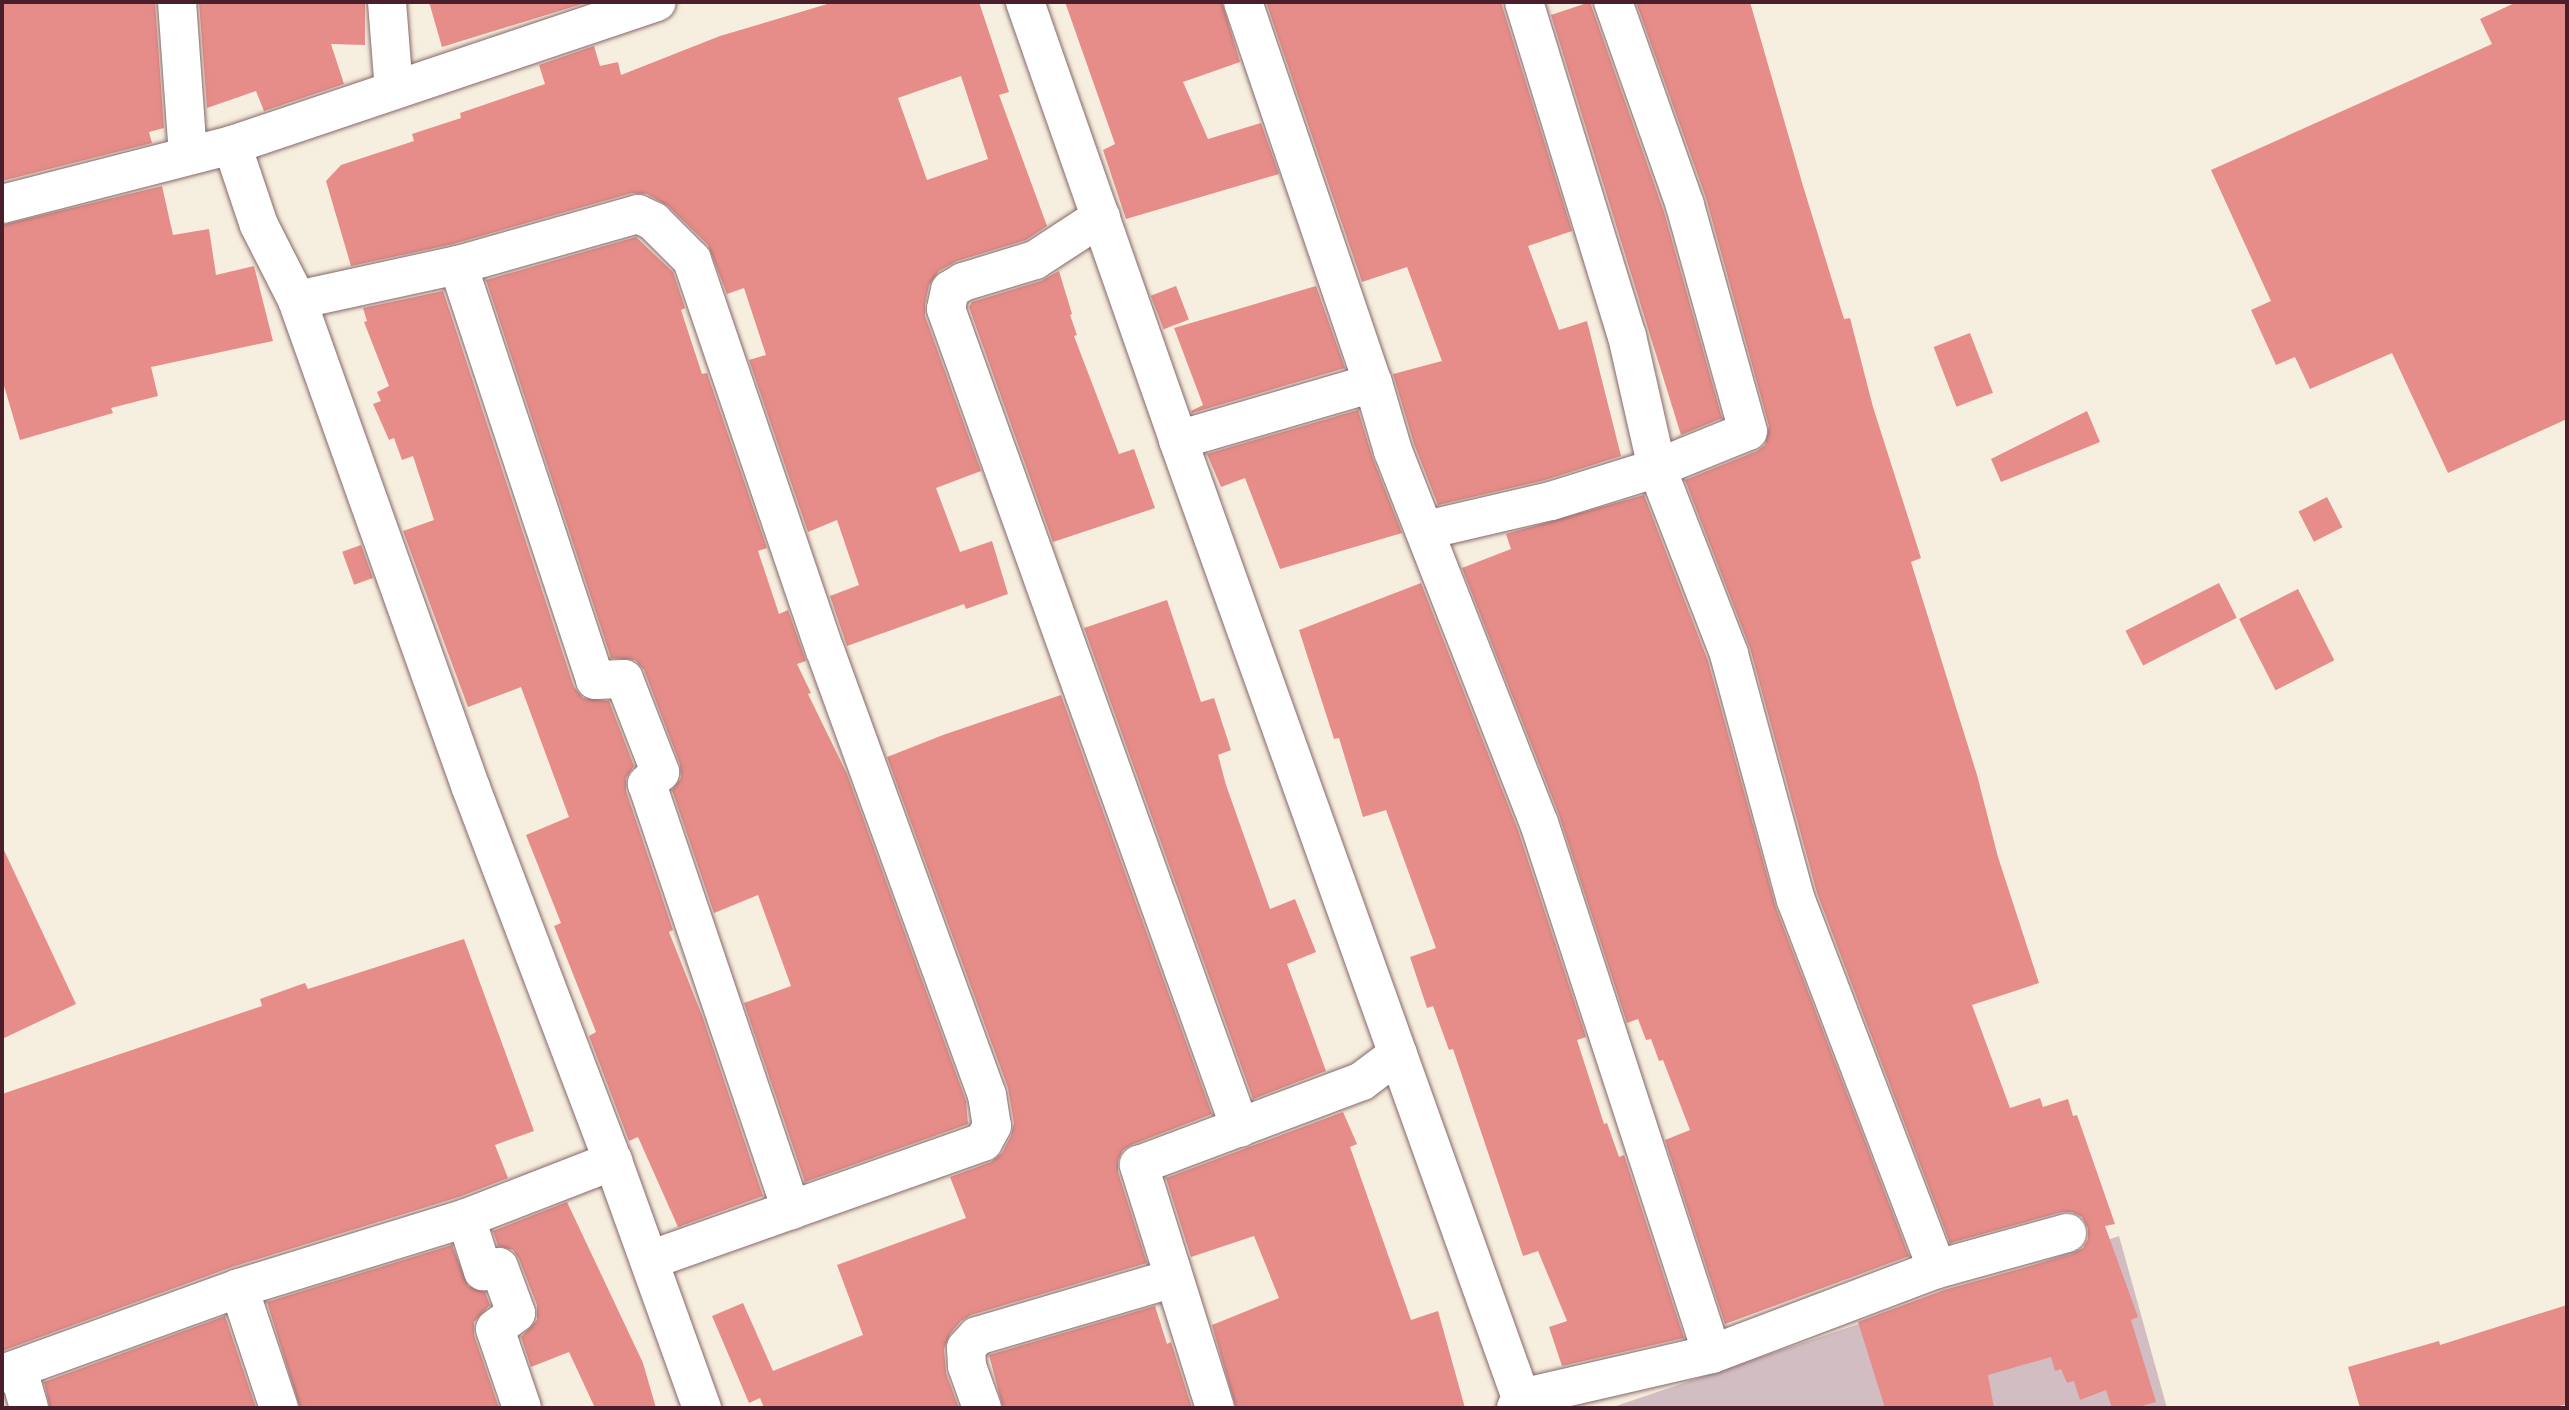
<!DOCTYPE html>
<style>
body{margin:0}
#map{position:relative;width:2569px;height:1410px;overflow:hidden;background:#f6eede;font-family:"Balsamiq Sans",sans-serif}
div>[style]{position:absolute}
.industrial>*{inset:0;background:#d2bec2}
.building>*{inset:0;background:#e68d89;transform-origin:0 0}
.roads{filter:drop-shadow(0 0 2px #86676a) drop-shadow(0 0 2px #86676a)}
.minor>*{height:38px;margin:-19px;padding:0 19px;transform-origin:19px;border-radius:19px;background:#fff}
span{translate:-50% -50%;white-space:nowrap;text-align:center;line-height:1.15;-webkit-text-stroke:5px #fff;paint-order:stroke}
.frame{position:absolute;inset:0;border:4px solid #4a1f2b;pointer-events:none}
</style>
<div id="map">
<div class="industrial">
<div style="clip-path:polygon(2119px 1236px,2167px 1408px,1610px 1408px)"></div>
</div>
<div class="building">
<div style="clip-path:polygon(2px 2px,155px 2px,164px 128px,149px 132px,152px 143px,2px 181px)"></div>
<div style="clip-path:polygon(199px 2px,365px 2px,365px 45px,331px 44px,344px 84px,264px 111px,256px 91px,207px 108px)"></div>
<div style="clip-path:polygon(429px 2px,581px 2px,582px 4px,442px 47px)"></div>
<div style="clip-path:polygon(evenodd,834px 2px,979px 2px,1009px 92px,999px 95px,1047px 226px,1026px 240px,957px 261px,939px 271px,929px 285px,925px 304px,925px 316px,981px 471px,936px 488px,960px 552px,992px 541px,1008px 594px,966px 609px,964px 604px,847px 646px,830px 596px,859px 585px,837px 520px,808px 532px,749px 360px,766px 355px,744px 288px,727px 294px,708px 245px,668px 206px,647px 194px,632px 193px,453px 244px,351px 266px,326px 181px,341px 165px,414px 141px,412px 134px,461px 118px,460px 113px,545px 84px,539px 65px,594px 46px,600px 66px,618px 62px,621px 75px,720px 36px,834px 2px,961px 76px,988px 159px,927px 180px,898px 98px,961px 76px)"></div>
<div style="clip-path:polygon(1065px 2px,1222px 2px,1240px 62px,1183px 82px,1208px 139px,1261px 123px,1279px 174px,1126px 219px,1103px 150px,1115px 144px)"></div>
<div style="clip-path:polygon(1266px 2px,1501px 2px,1572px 231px,1528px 246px,1559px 330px,1587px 321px,1621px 456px,1545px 480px,1438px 505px,1414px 444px,1393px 374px,1442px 361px,1407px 267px,1362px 282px)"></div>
<div style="clip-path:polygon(1590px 2px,1664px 212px,1722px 418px,1681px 435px,1551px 15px)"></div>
<div style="clip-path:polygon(1636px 2px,1750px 2px,1803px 186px,1844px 319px,1850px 318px,1873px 407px,1921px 558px,1911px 562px,1977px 775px,1998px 857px,2039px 983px,1972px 1005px,2010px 1108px,2040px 1098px,2043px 1107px,2068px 1099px,2073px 1116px,2077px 1115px,2115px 1224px,2105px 1226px,2138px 1317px,2131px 1320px,2156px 1402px,2135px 1408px,2112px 1408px,2106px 1390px,2080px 1400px,2074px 1381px,2067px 1383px,2061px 1369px,2055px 1371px,2051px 1357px,1988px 1375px,1994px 1408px,1885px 1408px,1858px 1322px,1944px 1290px,2073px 1254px,2083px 1248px,2088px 1239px,2088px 1228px,2082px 1217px,2072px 1212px,2062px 1212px,1950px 1243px,1817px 893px,1750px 648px,1685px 480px,1757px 451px,1765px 445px,1769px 426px,1706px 198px)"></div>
<div style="clip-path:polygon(2517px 2px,2567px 2px,2567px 419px,2448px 473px,2392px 353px,2310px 389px,2295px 357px,2276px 365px,2251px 310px,2271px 301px,2211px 170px,2492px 44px,2480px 19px)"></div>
<div style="clip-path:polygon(162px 186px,173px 235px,209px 229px,216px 275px,254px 266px,273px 341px,151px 367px,158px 396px,111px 408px,113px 413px,20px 440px,2px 379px,2px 225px)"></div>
<div style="clip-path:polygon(636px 237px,673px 272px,685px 308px,681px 310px,702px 374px,707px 373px,767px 548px,758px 551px,779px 614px,788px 610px,806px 661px,797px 664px,811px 693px,808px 694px,847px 774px,966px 1101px,968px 1124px,805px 1182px,744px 1003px,791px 986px,758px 895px,714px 913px,672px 790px,681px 778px,680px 764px,644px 670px,635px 660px,611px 658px,486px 280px)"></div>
<div style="clip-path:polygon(1059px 271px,1072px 314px,1070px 315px,1077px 335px,1074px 336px,1119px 454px,1134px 449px,1155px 508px,1053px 542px,969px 307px,972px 302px,1041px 281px)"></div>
<div style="left:1176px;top:286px;width:36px;height:27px;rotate:69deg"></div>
<div style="clip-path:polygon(1316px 286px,1345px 368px,1192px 413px,1191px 411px,1203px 405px,1174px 328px)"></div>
<div style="clip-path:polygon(443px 291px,574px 687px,583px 698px,609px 701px,634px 766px,626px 778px,626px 791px,673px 930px,669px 932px,703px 1018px,763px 1196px,678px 1227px,638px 1137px,629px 1141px,589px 1036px,596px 1032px,554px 926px,561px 923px,526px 835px,569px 817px,521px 687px,468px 707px,403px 531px,434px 520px,413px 456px,402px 460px,394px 438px,389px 440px,373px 404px,381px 401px,377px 392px,389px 386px,364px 322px,367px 321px,363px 308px)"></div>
<div style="left:1970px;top:333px;width:64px;height:39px;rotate:69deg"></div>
<div style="clip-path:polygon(1358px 410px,1373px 459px,1402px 533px,1280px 569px,1245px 478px,1221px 487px,1207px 454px)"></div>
<div style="clip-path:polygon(2087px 411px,2100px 442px,2001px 482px,1991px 459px)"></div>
<div style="clip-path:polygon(1644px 495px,1708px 661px,1776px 908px,1909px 1256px,1725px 1324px,1665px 1140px,1690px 1130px,1663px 1060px,1659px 1061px,1651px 1039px,1646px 1040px,1638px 1019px,1627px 1023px,1559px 815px,1462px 568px,1511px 549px,1506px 534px)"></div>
<div style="left:2327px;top:497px;width:34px;height:32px;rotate:63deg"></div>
<div style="left:361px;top:545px;width:35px;height:20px;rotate:70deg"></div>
<div style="clip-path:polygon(1421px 583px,1518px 830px,1586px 1037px,1577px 1040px,1604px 1124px,1607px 1123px,1619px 1157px,1624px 1155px,1684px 1338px,1562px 1366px,1549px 1327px,1567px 1321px,1538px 1251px,1523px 1256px,1453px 1049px,1449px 1050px,1433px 1006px,1427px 1008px,1410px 957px,1436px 948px,1386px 810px,1363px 817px,1339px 738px,1334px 739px,1299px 630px)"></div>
<div style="left:2219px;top:583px;width:39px;height:105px;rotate:63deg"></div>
<div style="left:2298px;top:589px;width:80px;height:66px;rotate:63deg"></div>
<div style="clip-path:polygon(1167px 600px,1201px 702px,1214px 698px,1231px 750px,1218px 755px,1226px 785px,1270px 909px,1295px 899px,1316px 952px,1287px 964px,1326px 1071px,1253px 1099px,1084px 628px)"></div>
<div style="clip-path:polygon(1061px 695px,1212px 1114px,1131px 1145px,1123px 1150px,1118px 1160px,1118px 1172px,1147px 1263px,971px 1315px,961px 1321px,950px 1334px,944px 1349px,946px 1373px,959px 1408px,764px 1408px,760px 1398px,749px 1403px,712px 1316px,743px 1303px,773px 1371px,863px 1335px,837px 1265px,966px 1218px,950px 1177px,991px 1162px,1002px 1153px,1011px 1136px,1014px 1123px,1008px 1088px,887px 757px,943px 735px)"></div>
<div style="clip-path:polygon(2px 846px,76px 1004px,2px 1039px)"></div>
<div style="clip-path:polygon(464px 939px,534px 1131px,495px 1145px,508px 1178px,459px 1197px,232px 1267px,2px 1351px,2px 1094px,262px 1006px,260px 999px,305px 983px,308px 989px)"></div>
<div style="clip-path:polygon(1343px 1112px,1357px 1144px,1350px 1147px,1411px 1320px,1438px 1311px,1465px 1408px,1236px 1408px,1212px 1325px,1279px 1298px,1254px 1236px,1191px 1257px,1166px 1178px)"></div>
<div style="clip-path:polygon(567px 1202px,643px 1363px,656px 1408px,595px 1408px,569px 1352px,531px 1367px,521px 1337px,537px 1320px,537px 1305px,519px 1259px,513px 1250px,498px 1246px,493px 1231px)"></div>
<div style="clip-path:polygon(452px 1245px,468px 1286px,485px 1292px,490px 1305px,474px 1322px,474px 1335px,499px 1408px,300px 1408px,267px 1302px)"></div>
<div style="clip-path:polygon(2567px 1305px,2567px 1404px,2553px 1408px,2360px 1408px,2348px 1367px,2439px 1341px,2440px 1345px)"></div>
<div style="clip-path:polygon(1155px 1306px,1167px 1344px,1171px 1342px,1192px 1408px,1003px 1408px,989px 1355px)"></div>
<div style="clip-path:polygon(225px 1316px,256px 1408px,50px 1408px,44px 1382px)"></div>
</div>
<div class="roads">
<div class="minor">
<div style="left:177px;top:2px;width:153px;rotate:85.9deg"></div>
<div style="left:387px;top:2px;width:88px;rotate:85.5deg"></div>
<div style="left:1025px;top:2px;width:464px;rotate:70.7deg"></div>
<div style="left:1178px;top:440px;width:1018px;rotate:70.3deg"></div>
<div style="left:1521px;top:1398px;width:11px;rotate:117deg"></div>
<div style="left:1243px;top:2px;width:403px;rotate:71.2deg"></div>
<div style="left:1373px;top:383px;width:71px;rotate:73.6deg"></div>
<div style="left:1393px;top:451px;width:400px;rotate:68.6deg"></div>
<div style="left:1539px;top:823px;width:558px;rotate:71.95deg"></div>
<div style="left:1524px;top:2px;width:350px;rotate:72.9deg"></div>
<div style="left:1627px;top:336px;width:135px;rotate:77.2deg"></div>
<div style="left:1657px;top:468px;width:199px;rotate:68.8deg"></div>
<div style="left:1729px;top:654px;width:255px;rotate:74.8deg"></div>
<div style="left:1796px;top:900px;width:395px;rotate:69.1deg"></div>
<div style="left:232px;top:145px;width:84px;rotate:71.4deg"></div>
<div style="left:259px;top:225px;width:84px;rotate:63.1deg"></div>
<div style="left:297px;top:300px;width:518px;rotate:70.38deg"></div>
<div style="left:471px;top:788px;width:399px;rotate:69.2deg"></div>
<div style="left:613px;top:1161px;width:263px;rotate:70.2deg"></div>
<div style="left:2px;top:204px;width:237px;rotate:-14.4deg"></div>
<div style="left:232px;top:145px;width:448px;rotate:-18.6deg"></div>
<div style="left:1101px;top:217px;width:79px;rotate:146.9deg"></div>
<div style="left:1035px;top:260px;width:75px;rotate:163deg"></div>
<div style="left:963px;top:282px;width:15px;rotate:148deg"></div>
<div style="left:950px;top:290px;width:19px;rotate:102deg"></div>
<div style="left:946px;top:309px;width:870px;rotate:70.25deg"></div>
<div style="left:458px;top:265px;width:437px;rotate:71.7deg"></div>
<div style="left:595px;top:680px;width:29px;rotate:-2deg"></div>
<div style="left:624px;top:679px;width:100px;rotate:68.8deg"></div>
<div style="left:660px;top:772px;width:18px;rotate:137deg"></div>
<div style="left:647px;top:784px;width:450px;rotate:71.3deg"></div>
<div style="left:297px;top:300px;width:165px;rotate:-12.3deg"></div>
<div style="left:458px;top:265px;width:187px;rotate:-15.8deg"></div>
<div style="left:638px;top:214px;width:17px;rotate:25deg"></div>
<div style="left:653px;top:221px;width:55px;rotate:45deg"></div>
<div style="left:692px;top:260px;width:412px;rotate:71.2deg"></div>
<div style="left:825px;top:650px;width:474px;rotate:70deg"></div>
<div style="left:987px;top:1095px;width:31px;rotate:81deg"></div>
<div style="left:992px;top:1126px;width:18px;rotate:119deg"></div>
<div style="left:983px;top:1142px;width:354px;rotate:160.5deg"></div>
<div style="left:1178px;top:440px;width:203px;rotate:-16.3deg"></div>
<div style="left:1426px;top:530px;width:128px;rotate:-13.1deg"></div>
<div style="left:1551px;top:501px;width:111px;rotate:-17.3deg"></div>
<div style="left:1657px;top:468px;width:98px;rotate:-22.1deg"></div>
<div style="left:1748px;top:431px;width:235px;rotate:-105.6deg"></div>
<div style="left:1685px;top:205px;width:215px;rotate:-109.5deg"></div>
<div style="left:466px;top:1218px;width:56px;rotate:72.2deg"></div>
<div style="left:483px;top:1271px;width:16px;rotate:-14deg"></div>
<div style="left:499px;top:1267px;width:49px;rotate:69.7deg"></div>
<div style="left:516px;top:1313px;width:26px;rotate:143deg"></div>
<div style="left:495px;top:1329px;width:83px;rotate:71.1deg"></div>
<div style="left:239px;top:1288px;width:126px;rotate:71.6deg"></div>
<div style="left:18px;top:1369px;width:41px;rotate:74.2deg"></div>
<div style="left:2px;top:1374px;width:252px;rotate:-19.9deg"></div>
<div style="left:239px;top:1288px;width:238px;rotate:-17.1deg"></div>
<div style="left:466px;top:1218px;width:158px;rotate:-21.2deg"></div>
<div style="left:1521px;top:1398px;width:196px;rotate:-13deg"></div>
<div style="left:1712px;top:1354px;width:241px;rotate:-20.7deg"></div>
<div style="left:1937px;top:1269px;width:135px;rotate:-15.5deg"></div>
<div style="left:982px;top:1408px;width:45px;rotate:-109.7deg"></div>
<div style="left:967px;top:1366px;width:18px;rotate:-93deg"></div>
<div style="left:966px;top:1348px;width:16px;rotate:-47deg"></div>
<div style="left:977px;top:1336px;width:205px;rotate:-16.4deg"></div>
<div style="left:1215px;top:1408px;width:255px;rotate:-107.4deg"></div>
<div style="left:1139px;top:1165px;width:238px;rotate:-20.6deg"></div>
<div style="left:1362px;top:1081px;width:45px;rotate:-36.9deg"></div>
</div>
</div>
<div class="frame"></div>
</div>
